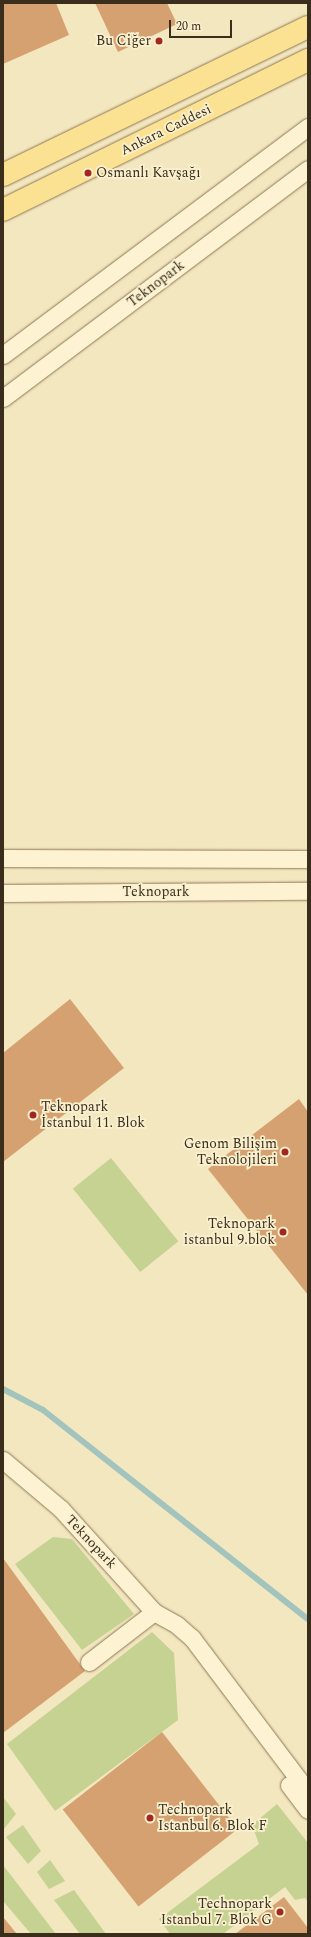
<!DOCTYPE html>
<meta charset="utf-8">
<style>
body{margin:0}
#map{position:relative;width:311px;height:1937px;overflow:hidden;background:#f3e7bf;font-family:Spectral,serif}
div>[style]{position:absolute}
.green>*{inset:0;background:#c6d291;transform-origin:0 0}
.stream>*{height:6px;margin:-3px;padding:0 3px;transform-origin:3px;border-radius:3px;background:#a2c4bd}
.building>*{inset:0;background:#d6a170;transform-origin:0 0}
.roads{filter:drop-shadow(0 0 1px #8e7755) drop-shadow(0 0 1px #8e7755)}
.street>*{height:17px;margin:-8.5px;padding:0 8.5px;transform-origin:8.5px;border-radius:8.5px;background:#fdf3d3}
.primary>*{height:22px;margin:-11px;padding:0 11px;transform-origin:11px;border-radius:11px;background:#fbe192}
.dots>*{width:11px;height:11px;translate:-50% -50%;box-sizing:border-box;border:2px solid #f9f0cf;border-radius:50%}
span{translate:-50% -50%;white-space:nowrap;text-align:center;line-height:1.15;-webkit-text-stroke:3.5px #f9f0cf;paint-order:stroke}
.poi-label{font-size:14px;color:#3b2d1b}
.right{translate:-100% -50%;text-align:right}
.left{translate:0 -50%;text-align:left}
.street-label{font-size:14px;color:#3b2d1b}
.frame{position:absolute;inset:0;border:4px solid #3b2d1b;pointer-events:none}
.scale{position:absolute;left:169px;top:20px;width:63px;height:18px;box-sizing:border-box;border:2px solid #3b2d1b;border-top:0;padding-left:5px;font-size:12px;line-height:14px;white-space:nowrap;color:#3b2d1b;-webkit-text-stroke:3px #f9f0cf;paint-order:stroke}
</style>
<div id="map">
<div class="green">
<div style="left:111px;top:1158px;width:107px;height:49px;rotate:51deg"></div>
<div style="clip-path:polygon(53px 1537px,72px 1539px,134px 1614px,82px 1650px,15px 1564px)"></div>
<div style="clip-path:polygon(152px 1632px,174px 1653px,178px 1720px,55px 1811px,7px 1744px)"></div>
<div style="clip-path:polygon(3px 1797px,16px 1814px,3px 1830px)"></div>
<div style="clip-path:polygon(277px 1804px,308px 1843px,308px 1902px,305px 1898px,295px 1900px,285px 1887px,223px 1934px,170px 1934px,159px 1919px,259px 1844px,252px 1825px)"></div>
<div style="clip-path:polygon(23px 1825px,41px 1851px,28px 1864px,6px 1837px)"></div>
<div style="clip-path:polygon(50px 1860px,65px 1881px,49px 1889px,37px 1872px)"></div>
<div style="clip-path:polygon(3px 1865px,56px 1934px,31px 1934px,3px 1901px)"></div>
<div style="clip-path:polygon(74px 1890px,106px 1934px,80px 1934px,54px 1900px)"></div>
</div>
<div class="stream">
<div style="left:3px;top:1389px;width:45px;rotate:27.7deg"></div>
<div style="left:43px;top:1410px;width:337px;rotate:38.3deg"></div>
</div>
<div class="building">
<div style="clip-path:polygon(3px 3px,56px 3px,69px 35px,3px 64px)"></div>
<div style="clip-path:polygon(95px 3px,167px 3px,177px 24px,118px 52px)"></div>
<div style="clip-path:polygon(70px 999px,124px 1068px,3px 1162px,3px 1053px)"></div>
<div style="clip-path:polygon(299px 1099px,308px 1112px,308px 1295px,208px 1169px)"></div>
<div style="clip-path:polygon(3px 1558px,85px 1671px,3px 1733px)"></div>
<div style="left:162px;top:1732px;width:123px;height:126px;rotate:52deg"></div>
<div style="clip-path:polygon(284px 1897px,308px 1928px,308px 1934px,235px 1934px)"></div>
<div style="clip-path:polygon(3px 1917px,17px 1934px,3px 1934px)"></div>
</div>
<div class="roads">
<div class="street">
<div style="left:3px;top:355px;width:381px;rotate:-36.8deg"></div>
<div style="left:3px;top:398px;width:381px;rotate:-36.9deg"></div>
<div style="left:3px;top:858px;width:305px;rotate:0.2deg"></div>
<div style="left:3px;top:893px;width:305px;rotate:-0.4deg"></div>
<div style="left:3px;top:1460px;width:76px;rotate:40.2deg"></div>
<div style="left:61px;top:1509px;width:139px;rotate:47.9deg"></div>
<div style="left:154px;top:1612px;width:26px;rotate:29deg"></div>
<div style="left:177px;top:1625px;width:20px;rotate:41deg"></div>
<div style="left:192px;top:1638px;width:193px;rotate:53deg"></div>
<div style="left:89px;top:1662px;width:82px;rotate:-37.6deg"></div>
<div style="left:289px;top:1785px;width:31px;rotate:53deg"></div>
</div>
<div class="primary">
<div style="left:3px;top:175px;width:339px;rotate:-25.9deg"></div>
<div style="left:3px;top:210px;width:340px;rotate:-26.2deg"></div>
</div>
</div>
<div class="dots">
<div style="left:159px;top:41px;background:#a4261e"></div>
<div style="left:88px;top:173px;background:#a4261e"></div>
<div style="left:33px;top:1115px;background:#a4261e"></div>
<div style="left:285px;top:1152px;background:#a4261e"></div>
<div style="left:283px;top:1232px;background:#a4261e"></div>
<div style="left:150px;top:1818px;background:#a4261e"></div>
<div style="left:280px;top:1912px;background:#a4261e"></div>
</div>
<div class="poi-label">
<span class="right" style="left:151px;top:41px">Bu Ciğer</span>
<span class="left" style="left:96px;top:173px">Osmanlı Kavşağı</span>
<span class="left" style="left:41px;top:1115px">Teknopark<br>İstanbul 11. Blok</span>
<span class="right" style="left:277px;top:1152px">Genom Bilişim<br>Teknolojileri</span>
<span class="right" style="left:275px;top:1232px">Teknopark<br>istanbul 9.blok</span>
<span class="left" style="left:158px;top:1818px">Technopark<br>Istanbul 6. Blok F</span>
<span class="right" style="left:272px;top:1912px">Technopark<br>Istanbul 7. Blok G</span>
</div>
<div class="street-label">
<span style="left:166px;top:130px;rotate:-26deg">Ankara Caddesi</span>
<span style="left:156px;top:284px;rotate:-37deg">Teknopark</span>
<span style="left:156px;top:892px">Teknopark</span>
<span style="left:91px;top:1542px;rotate:47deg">Teknopark</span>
</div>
<div class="frame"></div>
<div class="scale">20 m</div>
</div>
